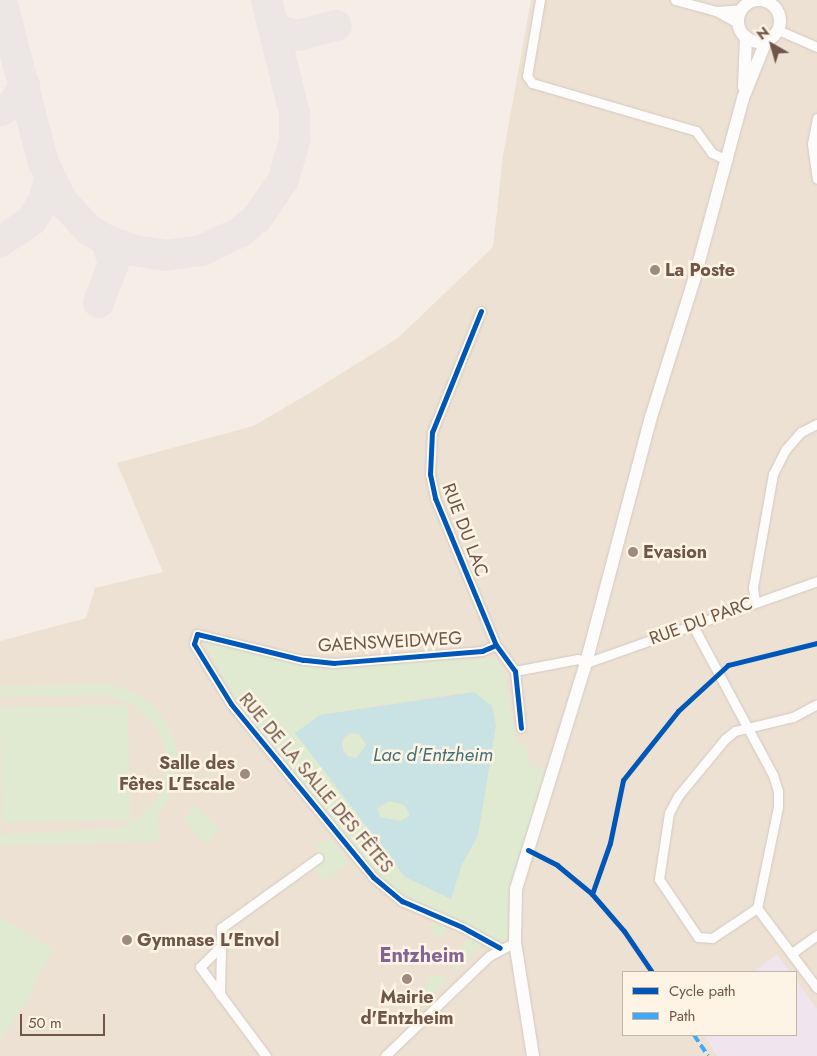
<!DOCTYPE html>
<meta charset="utf-8">
<style>
body{margin:0}
#map{position:relative;width:817px;height:1056px;overflow:hidden;background:#f4eee6;font-family:Jost,sans-serif}
div>[style]{position:absolute}
.residential>*{inset:0;background:#ede1d3}
.education>*{inset:0;background:#f0e5ef}
.green>*{inset:0;background:#e0ead1;transform-origin:0 0}
.round{border-radius:50%}
.water>*{inset:0;background:#c9e2e3}
.taxiway>*{height:31px;margin:-15.5px;padding:0 15.5px;transform-origin:15.5px;border-radius:15.5px;background:#ece7e4}
.roads{filter:drop-shadow(0 0 1px #d2c9c2) drop-shadow(0 0 1px #d2c9c2)}
.minor>*{height:9px;margin:-4.5px;padding:0 4.5px;transform-origin:4.5px;border-radius:4.5px;background:#fdfcfb}
.secondary>*{height:12px;margin:-6px;padding:0 6px;transform-origin:6px;border-radius:6px;background:#fdfcfb}
.secondary>.ring{margin:-6px;padding:0;box-sizing:content-box;background:none;border:12px solid #fdfcfb;border-radius:50%}
.quiet>*{height:4px;margin-top:-2px;transform-origin:0;background:repeating-linear-gradient(90deg,#3fa9f5 0 8px,transparent 0 12px)}
.cycleway>*{height:5px;margin:-2.5px;padding:0 2.5px;transform-origin:2.5px;border-radius:2.5px;background:#0057b8}
.dots>*{width:14px;height:14px;translate:-50% -50%;box-sizing:border-box;border:2px solid #fef4e5;border-radius:50%}
span{translate:-50% -50%;white-space:nowrap;text-align:center;line-height:1.15;-webkit-text-stroke:5px #fef4e5;paint-order:stroke}
.poi-label{font-size:18px;color:#6f5649;font-weight:700}
.left{translate:0 -50%;text-align:left}
.right{translate:-100% -50%;text-align:right}
.street-label{font-size:18px;color:#6f5649}
.water-label{font-size:19px;color:#41737b;font-style:italic}
.quarter-label{font-size:20px;color:#826592;font-weight:700}
.legend{position:absolute;left:622px;top:971px;width:175px;height:65px;box-sizing:border-box;background:#fef4e5;border:1px solid #c5b5a7;margin:0;padding:6px 9px;list-style:none;font-size:15px;color:#6f5649}
.legend li{display:flex;align-items:center;gap:10px;height:25px}
.legend b{width:25px;border:1px solid #c5b5a7}
.north{position:absolute;left:747px;top:20px;width:50px;height:50px;-webkit-text-stroke:4px #fef4e5;paint-order:stroke;rotate:322deg;font-size:14px;font-weight:700;line-height:20px;text-align:center;color:#6f5649}
.north::after{content:'';display:block;margin:auto;width:18px;height:22px;background:#6f5649;clip-path:polygon(50% 0,100% 100%,50% 72%,0 100%)}
.scale{position:absolute;left:20px;top:1014px;width:85px;height:22px;box-sizing:border-box;border:2px solid #6f5649;border-top:0;padding-left:6px;font-size:15px;line-height:18px;white-space:nowrap;color:#6f5649;-webkit-text-stroke:4px #fef4e5;paint-order:stroke}
</style>
<div id="map">
<div class="residential">
<div style="clip-path:polygon(evenodd,531px 0,817px 0,817px 1056px,0 1056px,0 641px,86px 618px,95px 588px,163px 572px,117px 463px,253px 426px,310px 393px,398px 338px,493px 247px,503px 156px,531px 0,623px 972px,796px 972px,796px 1035px,623px 1035px,623px 972px)"></div>
</div>
<div class="education">
<div style="clip-path:polygon(777px 955px,790px 972px,753px 972px,771px 959px)"></div>
<div style="clip-path:polygon(796px 980px,817px 1009px,817px 1056px,717px 1056px,704px 1035px,796px 1035px)"></div>
</div>
<div class="green">
<div style="clip-path:polygon(evenodd,203px 640px,328px 670px,435px 659px,494px 658px,503px 668px,517px 743px,525px 742px,530px 766px,547px 771px,509px 891px,508px 939px,493px 948px,481px 942px,483px 945px,454px 972px,450px 965px,452px 955px,470px 935px,448px 926px,442px 936px,430px 936px,434px 920px,421px 907px,388px 886px,318px 804px,237px 702px,203px 640px,457px 693px,496px 725px,478px 836px,462px 864px,451px 899px,405px 877px,296px 733px,320px 715px,457px 693px)"></div>
<div style="clip-path:polygon(105px 684px,126px 689px,148px 701px,163px 717px,172px 734px,177px 752px,177px 776px,167px 802px,158px 815px,159px 841px,0 845px,0 834px,121px 828px,140px 817px,156px 800px,166px 774px,166px 750px,157px 728px,133px 704px,105px 695px,0 697px,0 686px)"></div>
<div style="left:128px;top:705px;width:115px;height:128px;rotate:89deg"></div>
<div class="round" style="left:342px;top:733px;width:24px;height:24px"></div>
<div style="clip-path:polygon(389px 801px,404px 805px,410px 815px,401px 821px,380px 817px,377px 809px)"></div>
<div style="clip-path:polygon(195px 805px,219px 828px,208px 842px,204px 842px,183px 819px)"></div>
<div style="clip-path:polygon(330px 838px,349px 862px,323px 881px,313px 866px,323px 859px,315px 846px)"></div>
<div style="clip-path:polygon(0 917px,54px 949px,34px 982px,32px 993px,0 1040px)"></div>
<div style="clip-path:polygon(443px 975px,447px 980px,428px 998px,424px 994px,427px 980px,431px 976px)"></div>
</div>
<div class="water">
<div style="clip-path:polygon(evenodd,474px 692px,492px 706px,496px 725px,478px 836px,462px 864px,451px 899px,405px 877px,295px 733px,320px 715px,474px 692px,349px 733px,359px 734px,366px 745px,356px 758px,347px 756px,343px 750px,342px 741px,349px 733px,474px 692px,389px 801px,404px 805px,410px 815px,401px 821px,380px 817px,377px 809px,389px 801px)"></div>
</div>
<div class="taxiway">
<div style="left:1px;top:0;width:165px;rotate:75.6deg"></div>
<div style="left:42px;top:160px;width:44px;rotate:64.6deg"></div>
<div style="left:61px;top:200px;width:40px;rotate:47deg"></div>
<div style="left:88px;top:229px;width:21px;rotate:31deg"></div>
<div style="left:106px;top:240px;width:30px;rotate:20deg"></div>
<div style="left:134px;top:250px;width:31px;rotate:9deg"></div>
<div style="left:165px;top:255px;width:36px;rotate:-8deg"></div>
<div style="left:201px;top:250px;width:42px;rotate:-25.3deg"></div>
<div style="left:239px;top:232px;width:23px;rotate:-40deg"></div>
<div style="left:257px;top:217px;width:46px;rotate:-55.6deg"></div>
<div style="left:283px;top:179px;width:41px;rotate:-74.2deg"></div>
<div style="left:294px;top:140px;width:27px;rotate:-90deg"></div>
<div style="left:294px;top:113px;width:116px;rotate:-103.9deg"></div>
<div style="left:272px;top:24px;width:11px;rotate:38deg"></div>
<div style="left:281px;top:31px;width:16px;rotate:14deg"></div>
<div style="left:297px;top:35px;width:40px;rotate:-14.4deg"></div>
<div style="left:0;top:110px;width:15px;rotate:-28deg"></div>
<div style="left:13px;top:103px;width:22px;rotate:-60deg"></div>
<div style="left:0;top:241px;width:37px;rotate:-34deg"></div>
<div style="left:31px;top:220px;width:23px;rotate:-59deg"></div>
<div style="left:43px;top:200px;width:22px;rotate:-74deg"></div>
<div style="left:98px;top:302px;width:42px;rotate:-69deg"></div>
<div style="left:113px;top:263px;width:24px;rotate:-107deg"></div>
</div>
<div class="roads">
<div class="minor">
<div style="left:540px;top:0;width:77px;rotate:99.7deg"></div>
<div style="left:527px;top:76px;width:9px;rotate:54deg"></div>
<div style="left:532px;top:83px;width:171px;rotate:16.3deg"></div>
<div style="left:696px;top:131px;width:27px;rotate:54deg"></div>
<div style="left:712px;top:153px;width:17px;rotate:25deg"></div>
<div style="left:675px;top:0;width:42px;rotate:15deg"></div>
<div style="left:716px;top:11px;width:26px;rotate:29deg"></div>
<div style="left:716px;top:11px;width:26px;rotate:-4deg"></div>
<div style="left:778px;top:30px;width:43px;rotate:23.6deg"></div>
<div style="left:817px;top:118px;width:26px;rotate:101deg"></div>
<div style="left:812px;top:144px;width:35px;rotate:82deg"></div>
<div style="left:481px;top:311px;width:131px;rotate:112deg"></div>
<div style="left:432px;top:432px;width:42px;rotate:92.7deg"></div>
<div style="left:430px;top:474px;width:25px;rotate:78deg"></div>
<div style="left:435px;top:498px;width:159px;rotate:67.5deg"></div>
<div style="left:496px;top:645px;width:32px;rotate:54deg"></div>
<div style="left:515px;top:671px;width:57px;rotate:84deg"></div>
<div style="left:755px;top:602px;width:15px;rotate:-98deg"></div>
<div style="left:753px;top:587px;width:115px;rotate:-80deg"></div>
<div style="left:773px;top:474px;width:28px;rotate:-63deg"></div>
<div style="left:786px;top:449px;width:23px;rotate:-49deg"></div>
<div style="left:801px;top:432px;width:18px;rotate:-27deg"></div>
<div style="left:692px;top:624px;width:171px;rotate:61.8deg"></div>
<div style="left:773px;top:775px;width:17px;rotate:73deg"></div>
<div style="left:778px;top:791px;width:16px;rotate:90deg"></div>
<div style="left:778px;top:807px;width:103px;rotate:101.7deg"></div>
<div style="left:757px;top:908px;width:100px;rotate:53.1deg"></div>
<div style="left:496px;top:645px;width:15px;rotate:157deg"></div>
<div style="left:482px;top:651px;width:148px;rotate:175.4deg"></div>
<div style="left:334px;top:663px;width:31px;rotate:-174deg"></div>
<div style="left:303px;top:660px;width:109px;rotate:-166.2deg"></div>
<div style="left:197px;top:634px;width:10px;rotate:107deg"></div>
<div style="left:194px;top:644px;width:70px;rotate:58.3deg"></div>
<div style="left:231px;top:704px;width:224px;rotate:50.6deg"></div>
<div style="left:373px;top:877px;width:38px;rotate:40deg"></div>
<div style="left:402px;top:901px;width:65px;rotate:23.4deg"></div>
<div style="left:462px;top:927px;width:43px;rotate:28.9deg"></div>
<div style="left:515px;top:671px;width:64px;rotate:-10.8deg"></div>
<div style="left:578px;top:659px;width:9px;rotate:27deg"></div>
<div style="left:586px;top:663px;width:245px;rotate:-19.5deg"></div>
<div style="left:757px;top:908px;width:54px;rotate:146.3deg"></div>
<div style="left:712px;top:938px;width:14px;rotate:-176deg"></div>
<div style="left:698px;top:937px;width:70px;rotate:-123.9deg"></div>
<div style="left:659px;top:879px;width:67px;rotate:-81.4deg"></div>
<div style="left:669px;top:813px;width:19px;rotate:-62deg"></div>
<div style="left:678px;top:796px;width:74px;rotate:-50.5deg"></div>
<div style="left:725px;top:739px;width:13px;rotate:-39deg"></div>
<div style="left:735px;top:731px;width:60px;rotate:-13.6deg"></div>
<div style="left:793px;top:717px;width:27px;rotate:-28deg"></div>
<div style="left:792px;top:953px;width:31px;rotate:-36deg"></div>
<div style="left:220px;top:995px;width:49px;rotate:-88.8deg"></div>
<div style="left:266px;top:1056px;width:111px;rotate:-126.6deg"></div>
<div style="left:200px;top:967px;width:30px;rotate:-45deg"></div>
<div style="left:221px;top:946px;width:18px;rotate:-90deg"></div>
<div style="left:221px;top:928px;width:120px;rotate:-35.8deg"></div>
<div style="left:385px;top:1056px;width:144px;rotate:-43.9deg"></div>
<div style="left:489px;top:956px;width:30px;rotate:-28deg"></div>
</div>
<div class="secondary">
<div class="ring" style="left:738px;top:0;width:30px;height:30px"></div>
<div style="left:744px;top:87px;width:50px;rotate:-87.7deg"></div>
<div style="left:533px;top:1056px;width:115px;rotate:-99deg"></div>
<div style="left:515px;top:942px;width:53px;rotate:-88.9deg"></div>
<div style="left:516px;top:889px;width:237px;rotate:-72.8deg"></div>
<div style="left:586px;top:663px;width:254px;rotate:-75.2deg"></div>
<div style="left:651px;top:417px;width:144px;rotate:-72.6deg"></div>
<div style="left:694px;top:280px;width:188px;rotate:-74.9deg"></div>
<div style="left:743px;top:98px;width:61px;rotate:-68deg"></div>
</div>
</div>
<div class="quiet">
<div style="left:694px;top:1035px;width:25px;rotate:56deg"></div>
</div>
<div class="cycleway">
<div style="left:481px;top:311px;width:131px;rotate:112deg"></div>
<div style="left:432px;top:432px;width:42px;rotate:92.7deg"></div>
<div style="left:430px;top:474px;width:25px;rotate:78deg"></div>
<div style="left:435px;top:498px;width:159px;rotate:67.5deg"></div>
<div style="left:496px;top:645px;width:32px;rotate:54deg"></div>
<div style="left:515px;top:671px;width:57px;rotate:84deg"></div>
<div style="left:496px;top:645px;width:15px;rotate:157deg"></div>
<div style="left:482px;top:651px;width:148px;rotate:175.4deg"></div>
<div style="left:334px;top:663px;width:31px;rotate:-174deg"></div>
<div style="left:303px;top:660px;width:109px;rotate:-166.2deg"></div>
<div style="left:197px;top:634px;width:10px;rotate:107deg"></div>
<div style="left:194px;top:644px;width:70px;rotate:58.3deg"></div>
<div style="left:231px;top:704px;width:224px;rotate:50.6deg"></div>
<div style="left:373px;top:877px;width:38px;rotate:40deg"></div>
<div style="left:402px;top:901px;width:65px;rotate:23.4deg"></div>
<div style="left:462px;top:927px;width:43px;rotate:28.9deg"></div>
<div style="left:528px;top:850px;width:33px;rotate:27deg"></div>
<div style="left:557px;top:865px;width:45px;rotate:39.6deg"></div>
<div style="left:592px;top:894px;width:49px;rotate:49.1deg"></div>
<div style="left:624px;top:931px;width:50px;rotate:55.7deg"></div>
<div style="left:592px;top:894px;width:54px;rotate:-70.6deg"></div>
<div style="left:610px;top:843px;width:64px;rotate:-78.3deg"></div>
<div style="left:623px;top:780px;width:88px;rotate:-51.4deg"></div>
<div style="left:678px;top:711px;width:68px;rotate:-42.6deg"></div>
<div style="left:728px;top:665px;width:92px;rotate:-13.9deg"></div>
</div>
<div class="dots">
<div style="left:655px;top:270px;background:#9e8b80"></div>
<div style="left:633px;top:552px;background:#9e8b80"></div>
<div style="left:245px;top:774px;background:#9e8b80"></div>
<div style="left:127px;top:940px;background:#9e8b80"></div>
<div style="left:407px;top:979px;background:#9e8b80"></div>
</div>
<div class="poi-label">
<span class="left" style="left:665px;top:270px">La Poste</span>
<span class="left" style="left:643px;top:552px">Evasion</span>
<span class="right" style="left:235px;top:774px">Salle des<br>Fêtes L’Escale</span>
<span class="left" style="left:137px;top:940px">Gymnase L'Envol</span>
<span style="left:407px;top:1008px">Mairie<br>d'Entzheim</span>
</div>
<div class="street-label">
<span style="left:465px;top:530px;rotate:69deg">RUE DU LAC</span>
<span style="left:701px;top:621px;rotate:-20deg">RUE DU PARC</span>
<span style="left:390px;top:642px;rotate:-3deg">GAENSWEIDWEG</span>
<span style="left:316px;top:783px;rotate:50deg">RUE DE LA SALLE DES FÊTES</span>
</div>
<div class="water-label">
<span style="left:433px;top:755px">Lac d'Entzheim</span>
</div>
<div class="quarter-label">
<span style="left:422px;top:955px">Entzheim</span>
</div>
<ul class="legend">
<li><b style="height:6px;background:#0057b8"></b>Cycle path</li>
<li><b style="height:6px;background:#3fa9f5"></b>Path</li>
</ul>
<div class="north">N</div>
<div class="scale">50 m</div>
</div>
